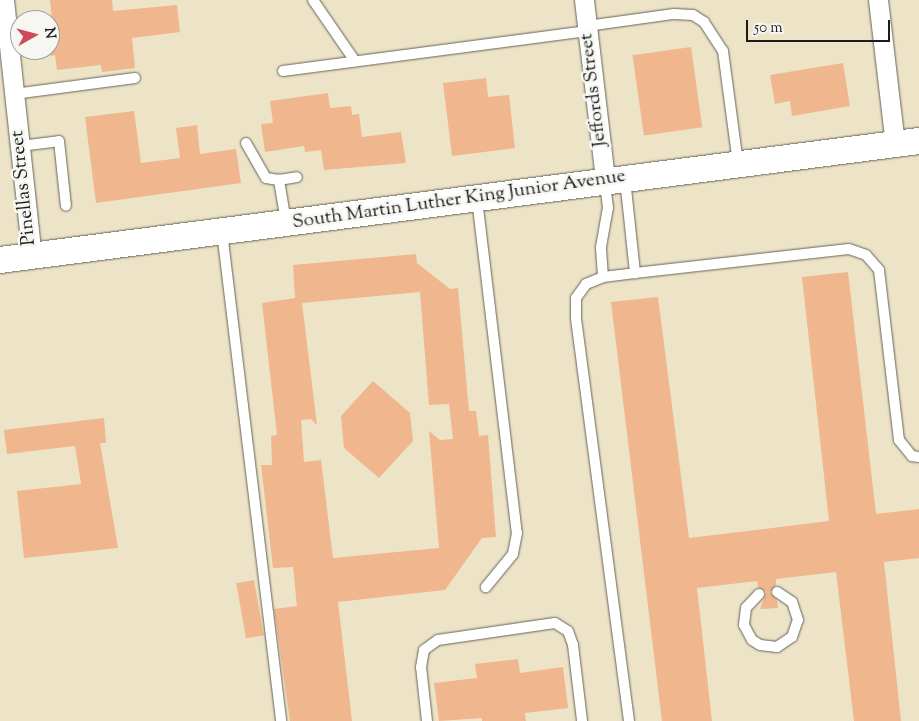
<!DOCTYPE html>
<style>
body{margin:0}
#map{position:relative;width:919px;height:721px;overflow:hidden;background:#ede4c7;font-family:"Sorts Mill Goudy",serif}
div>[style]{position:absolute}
.building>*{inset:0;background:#f0b68d;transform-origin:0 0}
.roads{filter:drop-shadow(0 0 1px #656258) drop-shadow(0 0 1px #656258)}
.lane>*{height:10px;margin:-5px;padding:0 5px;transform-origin:5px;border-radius:5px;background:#fff}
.street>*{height:19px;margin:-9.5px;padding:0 9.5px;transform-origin:9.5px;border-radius:9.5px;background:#fff}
.secondary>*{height:26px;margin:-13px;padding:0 13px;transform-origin:13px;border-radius:13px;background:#fff}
span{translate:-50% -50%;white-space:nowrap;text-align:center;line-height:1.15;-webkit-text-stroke:5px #f6f6f2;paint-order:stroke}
.street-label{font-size:19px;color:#1c1c1c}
.north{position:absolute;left:10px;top:10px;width:50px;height:50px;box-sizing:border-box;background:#f6f6f2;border:1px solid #9f9f9c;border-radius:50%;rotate:83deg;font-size:14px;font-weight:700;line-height:20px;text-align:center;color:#1c1c1c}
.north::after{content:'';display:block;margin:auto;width:18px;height:22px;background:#d1495b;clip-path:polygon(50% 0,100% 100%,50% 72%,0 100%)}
.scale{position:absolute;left:746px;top:20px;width:144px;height:22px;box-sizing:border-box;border:2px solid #1c1c1c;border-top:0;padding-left:6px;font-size:15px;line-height:18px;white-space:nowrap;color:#1c1c1c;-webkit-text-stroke:4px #f6f6f2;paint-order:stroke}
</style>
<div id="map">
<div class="building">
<div style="clip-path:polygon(50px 0,112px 0,113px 11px,177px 5px,180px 32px,132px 38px,135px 68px,102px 72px,101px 65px,57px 70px,55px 55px,51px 56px,50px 47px,50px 38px,54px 38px)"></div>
<div style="left:691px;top:47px;width:81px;height:59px;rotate:82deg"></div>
<div style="clip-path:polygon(843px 63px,850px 106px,792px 116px,790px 101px,775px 104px,770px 75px)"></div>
<div style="clip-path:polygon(486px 78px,488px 97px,509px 95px,515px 148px,452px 156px,443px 83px)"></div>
<div style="clip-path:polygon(328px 93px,330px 108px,351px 106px,352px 115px,359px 114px,362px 137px,401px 132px,406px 163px,324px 170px,321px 150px,305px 152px,304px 146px,265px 152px,261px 124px,273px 123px,270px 101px)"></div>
<div style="clip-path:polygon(134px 111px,141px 163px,180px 158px,176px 128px,197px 125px,200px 154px,236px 149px,241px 183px,96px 203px,85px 117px)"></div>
<div style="clip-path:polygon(evenodd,416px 254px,417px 263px,450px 289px,458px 288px,469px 411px,476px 411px,479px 436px,488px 435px,496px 537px,482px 538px,445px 590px,338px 602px,352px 721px,290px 721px,274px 609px,297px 606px,293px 567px,273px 568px,261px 465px,272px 465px,271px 436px,277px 435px,262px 303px,295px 298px,293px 265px,416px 254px,420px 292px,429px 405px,449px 404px,453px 439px,440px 440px,429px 431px,439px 548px,333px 558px,321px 460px,304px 462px,301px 420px,311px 419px,317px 425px,302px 303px,420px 292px)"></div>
<div style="clip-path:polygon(848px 272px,876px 514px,919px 509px,919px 558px,884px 562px,901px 721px,854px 721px,836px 572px,776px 579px,776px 585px,770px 592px,777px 600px,778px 608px,760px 609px,766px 592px,758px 587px,757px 581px,697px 588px,712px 721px,662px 721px,611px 302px,658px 297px,689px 538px,829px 521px,802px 277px)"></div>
<div style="clip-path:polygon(373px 381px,410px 413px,413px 441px,379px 478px,344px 448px,341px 416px)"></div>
<div style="clip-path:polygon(104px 418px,106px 443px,100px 443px,118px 548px,24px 558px,17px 491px,81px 484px,75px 446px,7px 454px,4px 430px)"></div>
<div style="left:254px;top:580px;width:56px;height:18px;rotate:80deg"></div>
<div style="clip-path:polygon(518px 659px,520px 673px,563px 667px,568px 708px,525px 713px,526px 721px,482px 721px,482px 718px,439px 721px,434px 683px,477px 678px,475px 664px)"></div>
</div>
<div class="roads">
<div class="lane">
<div style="left:313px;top:0;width:74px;rotate:55.5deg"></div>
<div style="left:587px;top:26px;width:88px;rotate:-7.9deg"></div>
<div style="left:674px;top:14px;width:19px;rotate:3deg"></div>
<div style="left:693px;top:15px;width:13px;rotate:32deg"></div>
<div style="left:704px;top:22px;width:35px;rotate:57deg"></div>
<div style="left:723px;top:51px;width:114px;rotate:82.4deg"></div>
<div style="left:283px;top:71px;width:307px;rotate:-7.5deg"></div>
<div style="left:14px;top:94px;width:122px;rotate:-7.5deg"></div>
<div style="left:246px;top:143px;width:40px;rotate:60.3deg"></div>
<div style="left:266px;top:178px;width:13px;rotate:9deg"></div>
<div style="left:20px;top:146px;width:39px;rotate:-7deg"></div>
<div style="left:59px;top:141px;width:65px;rotate:83.9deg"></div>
<div style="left:625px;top:179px;width:95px;rotate:83.9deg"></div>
<div style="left:477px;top:199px;width:336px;rotate:83.2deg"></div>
<div style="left:517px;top:533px;width:21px;rotate:101deg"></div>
<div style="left:513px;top:554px;width:43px;rotate:129.3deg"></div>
<div style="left:286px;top:222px;width:43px;rotate:-99.5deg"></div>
<div style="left:279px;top:180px;width:18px;rotate:-9deg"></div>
<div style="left:222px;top:232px;width:493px;rotate:83.1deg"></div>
<div style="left:603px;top:277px;width:30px;rotate:-94deg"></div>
<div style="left:601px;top:247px;width:40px;rotate:-80deg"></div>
<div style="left:608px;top:208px;width:25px;rotate:-97deg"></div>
<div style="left:759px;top:594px;width:19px;rotate:133deg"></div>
<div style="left:746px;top:608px;width:17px;rotate:97deg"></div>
<div style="left:744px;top:625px;width:17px;rotate:62deg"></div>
<div style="left:752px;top:640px;width:9px;rotate:32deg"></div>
<div style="left:760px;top:645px;width:17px;rotate:7deg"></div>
<div style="left:777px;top:647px;width:18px;rotate:-34deg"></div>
<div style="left:792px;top:637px;width:18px;rotate:-71deg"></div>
<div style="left:798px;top:620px;width:19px;rotate:-108deg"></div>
<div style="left:792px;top:602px;width:18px;rotate:-146deg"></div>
<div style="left:427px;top:721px;width:54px;rotate:-96.3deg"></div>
<div style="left:421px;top:667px;width:17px;rotate:-80deg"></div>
<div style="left:424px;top:650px;width:17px;rotate:-36deg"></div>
<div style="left:438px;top:640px;width:118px;rotate:-8.3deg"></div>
<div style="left:555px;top:623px;width:15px;rotate:32deg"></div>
<div style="left:568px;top:631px;width:15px;rotate:70deg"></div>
<div style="left:573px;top:645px;width:77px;rotate:83.2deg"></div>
<div style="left:629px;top:721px;width:406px;rotate:-97.5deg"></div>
<div style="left:576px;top:318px;width:20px;rotate:-90deg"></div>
<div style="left:576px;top:298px;width:17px;rotate:-54deg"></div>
<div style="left:586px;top:284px;width:18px;rotate:-22deg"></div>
<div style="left:603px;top:277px;width:32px;rotate:-7deg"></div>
<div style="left:635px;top:273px;width:215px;rotate:-6.4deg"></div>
<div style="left:849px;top:249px;width:18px;rotate:19deg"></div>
<div style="left:866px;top:255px;width:20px;rotate:49deg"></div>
<div style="left:879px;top:270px;width:171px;rotate:83.3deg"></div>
<div style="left:899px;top:440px;width:21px;rotate:51deg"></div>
<div style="left:912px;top:456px;width:7px;rotate:8deg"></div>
</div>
<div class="street">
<div style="left:4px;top:0;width:258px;rotate:83.8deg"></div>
<div style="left:584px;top:0;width:180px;rotate:83.3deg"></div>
<div style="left:878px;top:0;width:145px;rotate:83.3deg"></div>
</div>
<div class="secondary">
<div style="left:0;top:260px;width:927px;rotate:-7.38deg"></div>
</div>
</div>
<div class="street-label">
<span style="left:594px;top:90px;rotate:-97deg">Jeffords Street</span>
<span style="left:24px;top:188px;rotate:-96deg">Pinellas Street</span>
<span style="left:459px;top:200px;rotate:-8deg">South Martin Luther King Junior Avenue</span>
</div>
<div class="north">N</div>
<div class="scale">50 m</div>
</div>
